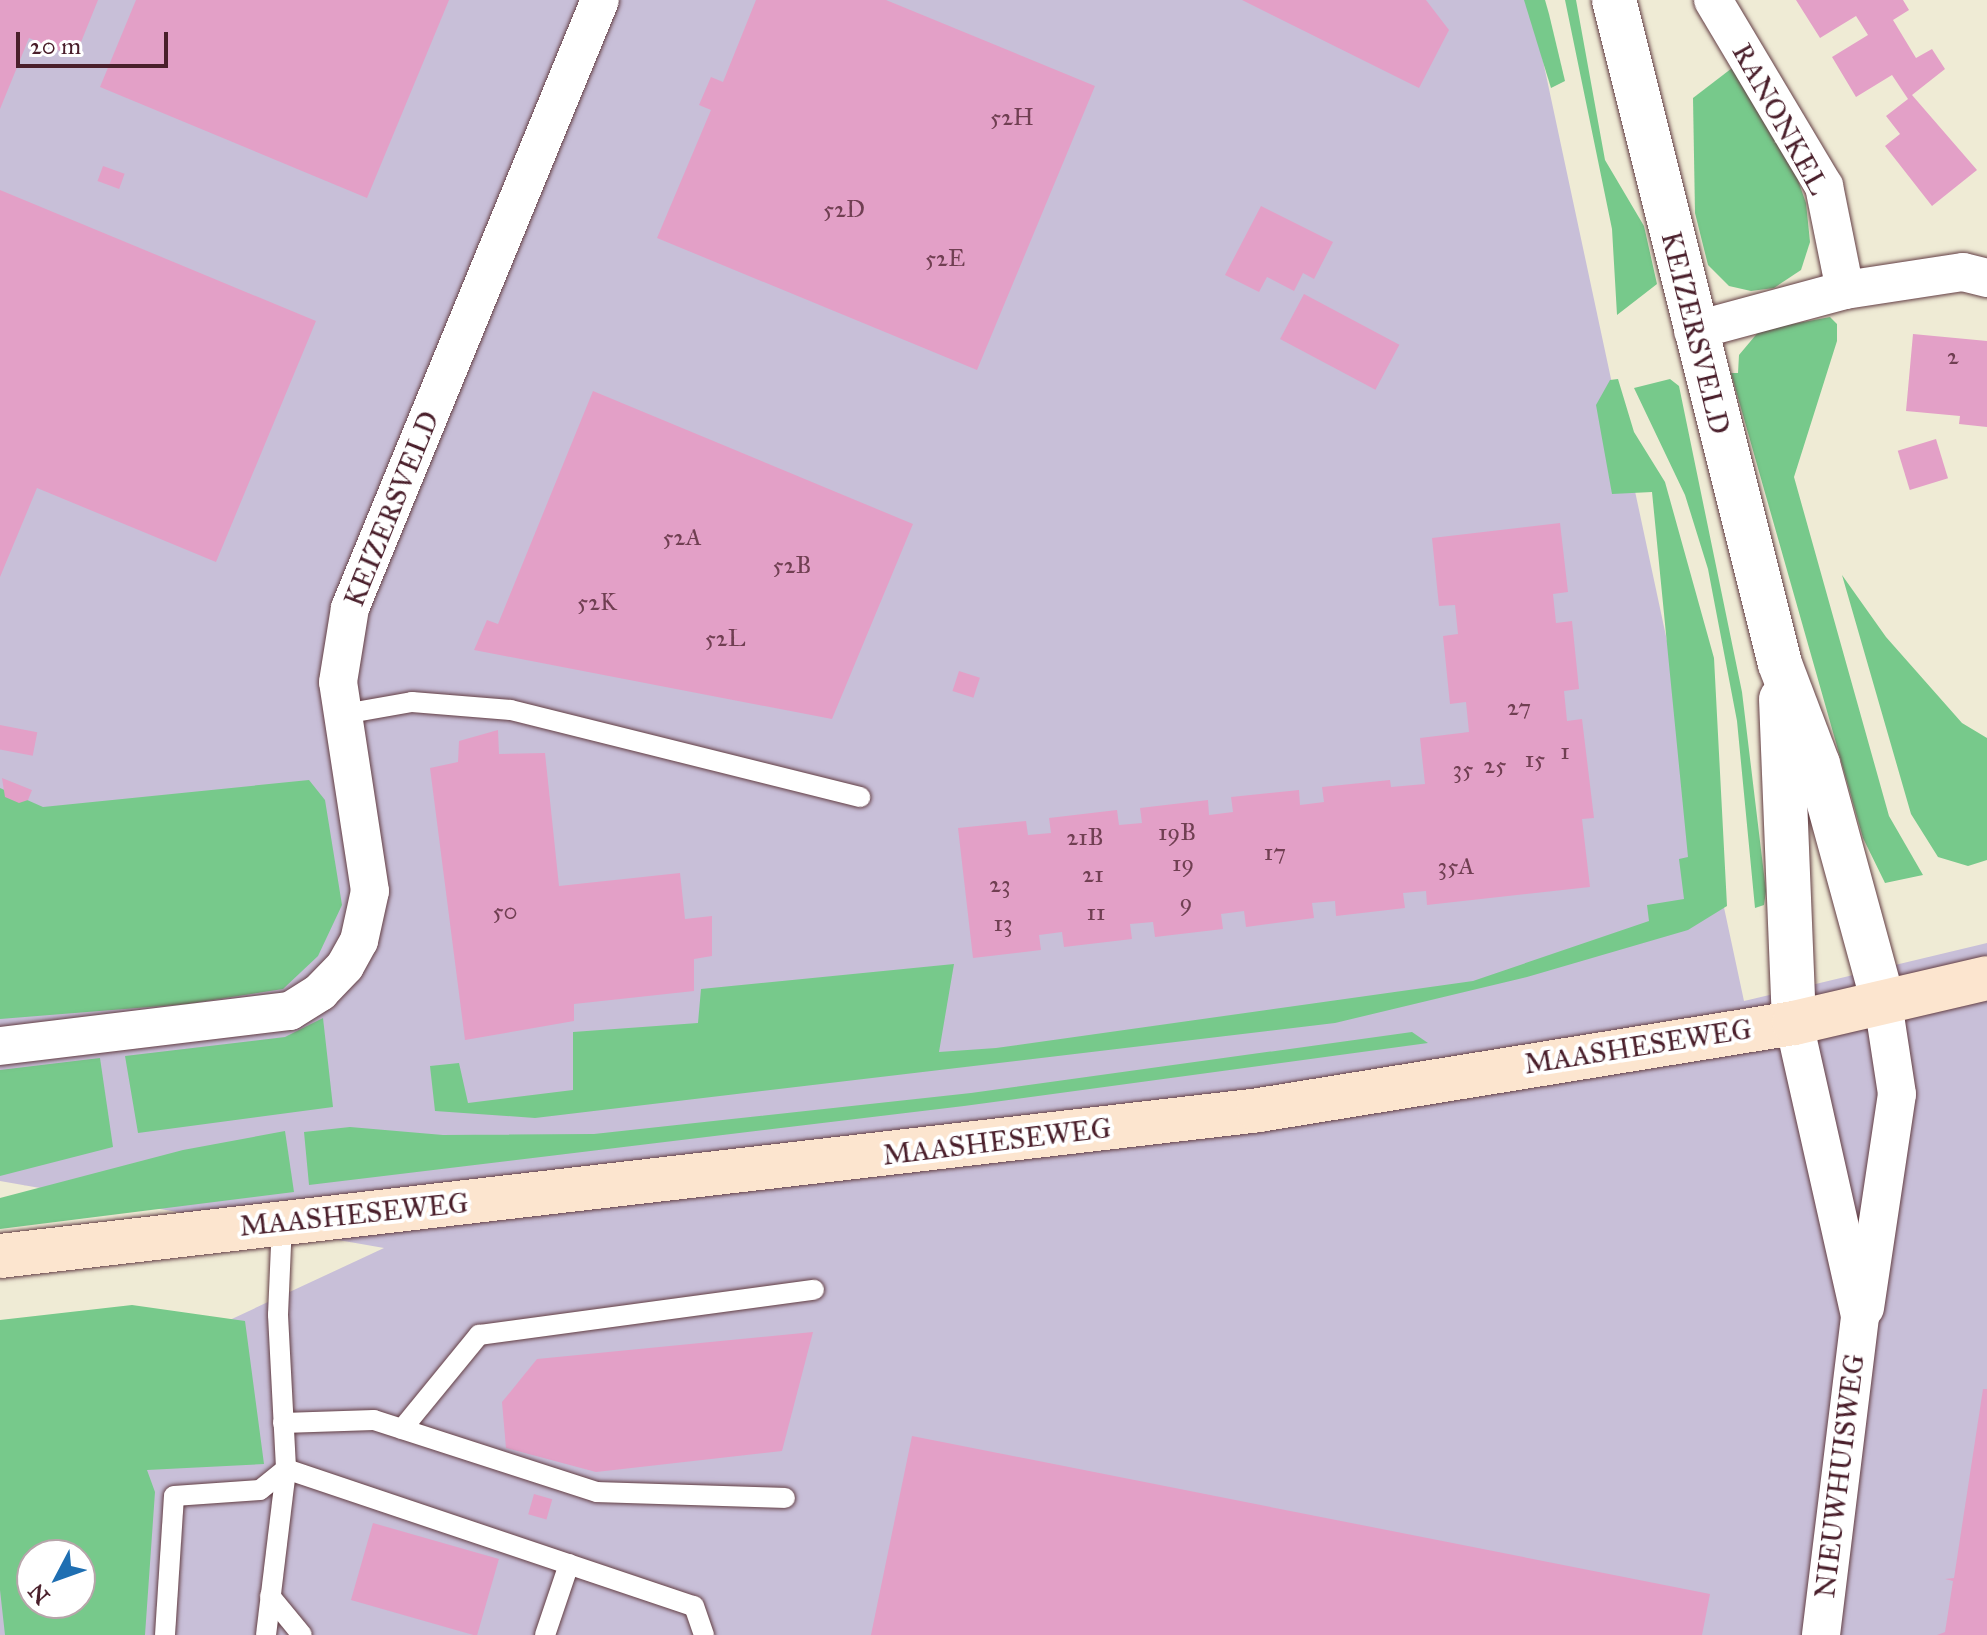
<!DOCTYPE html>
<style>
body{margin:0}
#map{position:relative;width:1987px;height:1635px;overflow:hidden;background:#efebd5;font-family:"IM FELL Great Primer",serif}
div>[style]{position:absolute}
.industrial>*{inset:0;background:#c8bfd8}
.green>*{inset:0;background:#77c98b}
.building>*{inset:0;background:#e3a0c7;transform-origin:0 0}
.roads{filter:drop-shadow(0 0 2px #633e44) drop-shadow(0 0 2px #633e44)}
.service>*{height:20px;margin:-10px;padding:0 10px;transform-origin:10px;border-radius:10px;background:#fff}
.minor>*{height:38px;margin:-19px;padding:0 19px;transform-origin:19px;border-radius:19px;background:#fff}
.tertiary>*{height:44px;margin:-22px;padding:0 22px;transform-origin:22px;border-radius:22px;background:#fff}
.secondary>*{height:44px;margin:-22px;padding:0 22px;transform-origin:22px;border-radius:22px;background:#fce5cf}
span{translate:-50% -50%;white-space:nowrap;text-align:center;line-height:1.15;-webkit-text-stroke:8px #fff;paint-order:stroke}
.number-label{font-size:24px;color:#703f52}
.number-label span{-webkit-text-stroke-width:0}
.street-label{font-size:28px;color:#4a1f2b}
.north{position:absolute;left:16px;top:1539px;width:80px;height:80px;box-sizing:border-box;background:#fff;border:2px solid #b7a5aa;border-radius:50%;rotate:229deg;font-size:22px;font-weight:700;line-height:32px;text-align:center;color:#4a1f2b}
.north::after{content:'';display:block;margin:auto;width:28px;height:36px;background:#1f6fb2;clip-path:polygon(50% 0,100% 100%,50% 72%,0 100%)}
.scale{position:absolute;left:16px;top:32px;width:152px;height:36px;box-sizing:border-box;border:4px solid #4a1f2b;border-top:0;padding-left:10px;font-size:24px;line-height:28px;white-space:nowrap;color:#4a1f2b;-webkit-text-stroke:6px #fff;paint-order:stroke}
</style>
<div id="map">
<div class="industrial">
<div style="clip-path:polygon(evenodd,0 0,1530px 0,1744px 1001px,1987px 943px,1987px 1635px,0 1635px,0 1427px,384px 1248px,0 1181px,0 0,32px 1555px,80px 1555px,80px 1603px,32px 1603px,32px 1555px)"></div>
</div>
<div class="green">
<div style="clip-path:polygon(1524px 0,1545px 0,1549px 14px,1565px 81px,1551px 88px)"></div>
<div style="clip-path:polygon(1565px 0,1576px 0,1605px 160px,1644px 226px,1657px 284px,1617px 315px,1612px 229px)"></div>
<div style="clip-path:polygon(1736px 65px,1787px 149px,1806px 203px,1810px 242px,1801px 270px,1774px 288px,1751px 291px,1729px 286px,1708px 265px,1695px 213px,1693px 98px)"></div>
<div style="clip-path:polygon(1830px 317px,1837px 324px,1837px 341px,1794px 477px,1889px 816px,1923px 875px,1885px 883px,1863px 838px,1731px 373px,1738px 373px,1739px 355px,1760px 330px)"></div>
<div style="clip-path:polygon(1618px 379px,1634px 432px,1665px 482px,1714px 658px,1727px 906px,1688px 930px,1527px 977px,1335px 1023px,535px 1118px,435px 1111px,430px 1066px,459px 1063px,468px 1103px,573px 1090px,573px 1032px,698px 1023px,701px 989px,954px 964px,939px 1052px,996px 1048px,1473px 981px,1649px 921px,1647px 905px,1684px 899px,1679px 859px,1688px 857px,1652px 492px,1612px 494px,1596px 405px,1610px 380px)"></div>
<div style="clip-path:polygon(1670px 379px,1679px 386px,1742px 692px,1766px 891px,1764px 905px,1755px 908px,1737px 721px,1708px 569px,1685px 495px,1634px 388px)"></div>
<div style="clip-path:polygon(1842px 575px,1886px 637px,1962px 723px,1987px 738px,1987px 860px,1968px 866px,1938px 857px,1911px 814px)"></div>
<div style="clip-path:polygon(309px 780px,325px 800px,342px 905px,318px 956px,283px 989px,187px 1004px,0 1019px,0 788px,43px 807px)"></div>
<div style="clip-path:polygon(323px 1018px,333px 1107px,138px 1133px,125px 1056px,285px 1037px)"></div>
<div style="clip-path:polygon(1412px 1032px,1428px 1043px,964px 1106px,309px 1185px,304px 1132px,350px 1127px,443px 1135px,594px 1134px,971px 1093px)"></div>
<div style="clip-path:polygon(100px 1058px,113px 1147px,0 1176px,0 1070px)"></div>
<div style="clip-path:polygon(285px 1131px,294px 1192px,0 1229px,0 1198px,183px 1150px)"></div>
<div style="clip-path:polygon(evenodd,132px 1305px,245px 1321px,264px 1464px,147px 1470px,155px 1492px,145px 1635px,5px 1635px,0 1590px,0 1320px,132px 1305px,32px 1555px,80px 1555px,80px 1603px,32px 1603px,32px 1555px)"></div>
</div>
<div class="building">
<div style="clip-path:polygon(0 0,98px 0,75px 57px,29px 38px,0 109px)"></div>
<div style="clip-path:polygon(136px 0,449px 0,367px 198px,100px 87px)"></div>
<div style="clip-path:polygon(756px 0,886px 0,1095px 86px,977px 370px,657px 238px,711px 110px,699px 105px,711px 77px,723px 82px)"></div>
<div style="clip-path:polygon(1242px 0,1426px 0,1449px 30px,1419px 88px)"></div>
<div style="clip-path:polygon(1796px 0,1903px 0,1909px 10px,1893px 20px,1916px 58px,1932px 49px,1945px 69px,1912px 95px,1977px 170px,1932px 206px,1885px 146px,1900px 134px,1886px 116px,1908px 99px,1892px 75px,1856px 97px,1832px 57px,1868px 35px,1856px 16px,1820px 38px)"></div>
<div style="left:103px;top:166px;width:23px;height:16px;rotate:20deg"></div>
<div style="clip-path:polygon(0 190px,316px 321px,216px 562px,37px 488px,0 577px)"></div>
<div style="clip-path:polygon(1261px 206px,1333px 242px,1314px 279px,1303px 273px,1294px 291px,1267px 277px,1259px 292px,1225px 275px)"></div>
<div style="left:1304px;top:294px;width:108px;height:51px;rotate:28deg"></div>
<div style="clip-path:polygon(1913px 334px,1987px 341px,1987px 427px,1959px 424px,1960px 416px,1906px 411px)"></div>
<div style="clip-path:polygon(593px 391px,913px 524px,832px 719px,474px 650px,487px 620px,498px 624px)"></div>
<div style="left:1936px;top:439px;width:41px;height:40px;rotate:73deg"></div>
<div style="clip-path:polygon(1560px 523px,1568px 592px,1553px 594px,1556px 623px,1572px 621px,1579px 689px,1564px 691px,1567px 721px,1582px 719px,1594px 818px,1582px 819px,1590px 887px,1427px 905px,1426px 891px,1403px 893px,1405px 908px,1336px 916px,1335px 901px,1312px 903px,1314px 918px,1246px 927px,1244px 911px,1221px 914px,1223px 929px,1155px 937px,1153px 922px,1130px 924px,1132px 939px,1064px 947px,1062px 932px,1039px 935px,1041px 950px,973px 958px,958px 828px,1026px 821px,1028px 835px,1051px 833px,1049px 818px,1117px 810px,1119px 825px,1142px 823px,1140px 808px,1208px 800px,1209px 815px,1233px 812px,1231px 797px,1299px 790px,1300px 805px,1324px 802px,1322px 787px,1390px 780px,1391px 787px,1425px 784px,1420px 738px,1469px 732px,1466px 702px,1450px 704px,1443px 636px,1458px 634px,1455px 605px,1439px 606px,1432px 538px)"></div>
<div style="left:959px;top:671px;width:22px;height:21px;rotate:18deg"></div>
<div style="left:0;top:725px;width:38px;height:24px;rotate:11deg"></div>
<div style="clip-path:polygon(498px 730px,499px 754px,545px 753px,559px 886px,680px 873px,685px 919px,712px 916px,712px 956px,694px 959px,694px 991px,574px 1004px,574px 1021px,465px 1040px,430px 768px,458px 762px,459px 741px)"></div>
<div style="clip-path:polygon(2px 778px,32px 790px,28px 800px,19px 803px,5px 797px)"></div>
<div style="clip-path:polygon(813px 1332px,782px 1451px,596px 1472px,506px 1448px,502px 1402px,537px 1359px)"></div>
<div style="clip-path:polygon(1983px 1389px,1987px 1389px,1987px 1635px,1937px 1635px,1945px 1632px,1953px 1581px,1945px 1579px,1954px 1578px)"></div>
<div style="clip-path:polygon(912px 1436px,1710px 1594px,1702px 1635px,871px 1635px)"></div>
<div style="left:534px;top:1494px;width:19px;height:21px;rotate:16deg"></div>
<div style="left:373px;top:1523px;width:131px;height:80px;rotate:16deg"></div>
</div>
<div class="roads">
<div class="service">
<div style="left:344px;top:714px;width:69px;rotate:-10deg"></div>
<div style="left:412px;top:702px;width:99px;rotate:4.6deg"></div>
<div style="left:511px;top:710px;width:360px;rotate:14deg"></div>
<div style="left:282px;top:1223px;width:92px;rotate:92.5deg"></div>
<div style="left:278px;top:1315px;width:154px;rotate:87deg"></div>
<div style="left:286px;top:1469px;width:430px;rotate:18.6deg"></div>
<div style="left:694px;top:1606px;width:31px;rotate:71deg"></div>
<div style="left:283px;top:1423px;width:91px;rotate:-1.9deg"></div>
<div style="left:374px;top:1420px;width:234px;rotate:17.9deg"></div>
<div style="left:597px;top:1492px;width:188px;rotate:1.8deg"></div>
<div style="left:402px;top:1429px;width:122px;rotate:-50.7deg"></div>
<div style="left:479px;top:1335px;width:338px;rotate:-7.7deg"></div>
<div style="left:270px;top:1596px;width:50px;rotate:50.6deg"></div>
<div style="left:165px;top:1635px;width:139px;rotate:-86.3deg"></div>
<div style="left:174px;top:1496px;width:86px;rotate:-4deg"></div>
<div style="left:260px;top:1490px;width:33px;rotate:-39deg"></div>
<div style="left:266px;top:1635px;width:167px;rotate:-83.1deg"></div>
<div style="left:545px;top:1635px;width:75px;rotate:-71.3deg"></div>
</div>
<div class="minor">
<div style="left:1713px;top:0;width:217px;rotate:59.2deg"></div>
<div style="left:1824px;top:186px;width:106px;rotate:78.6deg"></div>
<div style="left:1693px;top:331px;width:157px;rotate:-15.1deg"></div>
<div style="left:1845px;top:290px;width:119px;rotate:-8.7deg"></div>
<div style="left:1963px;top:272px;width:25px;rotate:14deg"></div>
<div style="left:1794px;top:1023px;width:301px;rotate:77.3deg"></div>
<div style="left:1860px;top:1317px;width:320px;rotate:97deg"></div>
<div style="left:0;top:1046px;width:292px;rotate:-6.9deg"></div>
<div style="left:290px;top:1011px;width:36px;rotate:-32deg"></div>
<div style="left:320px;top:992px;width:36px;rotate:-46deg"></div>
<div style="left:345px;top:966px;width:29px;rotate:-61deg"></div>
<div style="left:359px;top:941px;width:51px;rotate:-77.6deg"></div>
<div style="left:370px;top:891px;width:211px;rotate:-98.7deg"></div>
<div style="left:338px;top:682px;width:75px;rotate:-80.8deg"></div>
<div style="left:350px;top:608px;width:657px;rotate:-67.65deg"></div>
<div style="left:1865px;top:1308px;width:216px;rotate:-81.5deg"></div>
<div style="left:1897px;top:1094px;width:93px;rotate:-98.7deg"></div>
</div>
<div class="tertiary">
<div style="left:1614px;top:0;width:684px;rotate:75.96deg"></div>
<div style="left:1780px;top:664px;width:107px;rotate:69.2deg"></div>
<div style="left:1818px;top:764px;width:247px;rotate:74.7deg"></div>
<div style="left:1781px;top:699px;width:324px;rotate:87.7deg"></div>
</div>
<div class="secondary">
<div style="left:0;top:1256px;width:1267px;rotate:-6.61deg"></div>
<div style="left:1259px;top:1110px;width:542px;rotate:-9.24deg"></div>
<div style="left:1794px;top:1023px;width:198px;rotate:-13.1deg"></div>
</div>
</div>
<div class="number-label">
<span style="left:1012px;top:118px">52H</span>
<span style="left:844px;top:210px">52D</span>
<span style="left:945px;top:259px">52E</span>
<span style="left:1953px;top:357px">2</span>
<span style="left:682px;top:538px">52A</span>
<span style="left:792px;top:566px">52B</span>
<span style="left:597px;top:603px">52K</span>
<span style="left:725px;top:639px">52L</span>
<span style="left:1519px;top:708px">27</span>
<span style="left:1565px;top:752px">1</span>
<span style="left:1535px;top:760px">15</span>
<span style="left:1495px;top:766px">25</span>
<span style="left:1463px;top:770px">35</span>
<span style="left:1177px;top:833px">19B</span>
<span style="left:1085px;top:838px">21B</span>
<span style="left:1275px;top:853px">17</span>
<span style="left:1183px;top:864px">19</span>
<span style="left:1456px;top:867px">35A</span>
<span style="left:1093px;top:875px">21</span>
<span style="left:1000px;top:885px">23</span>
<span style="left:1186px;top:903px">9</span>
<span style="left:505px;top:912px">50</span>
<span style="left:1096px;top:913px">11</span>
<span style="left:1003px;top:924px">13</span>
</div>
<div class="street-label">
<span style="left:1780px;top:119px;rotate:61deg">RANONKEL</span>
<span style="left:1695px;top:333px;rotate:76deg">KEIZERSVELD</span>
<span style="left:392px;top:509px;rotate:-68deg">KEIZERSVELD</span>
<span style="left:1638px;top:1047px;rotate:-9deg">MAASHESEWEG</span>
<span style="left:997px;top:1142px;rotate:-7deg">MAASHESEWEG</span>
<span style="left:354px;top:1215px;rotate:-6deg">MAASHESEWEG</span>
<span style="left:1840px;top:1476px;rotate:-83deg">NIEUWHUISWEG</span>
</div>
<div class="north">N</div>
<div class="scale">20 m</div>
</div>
